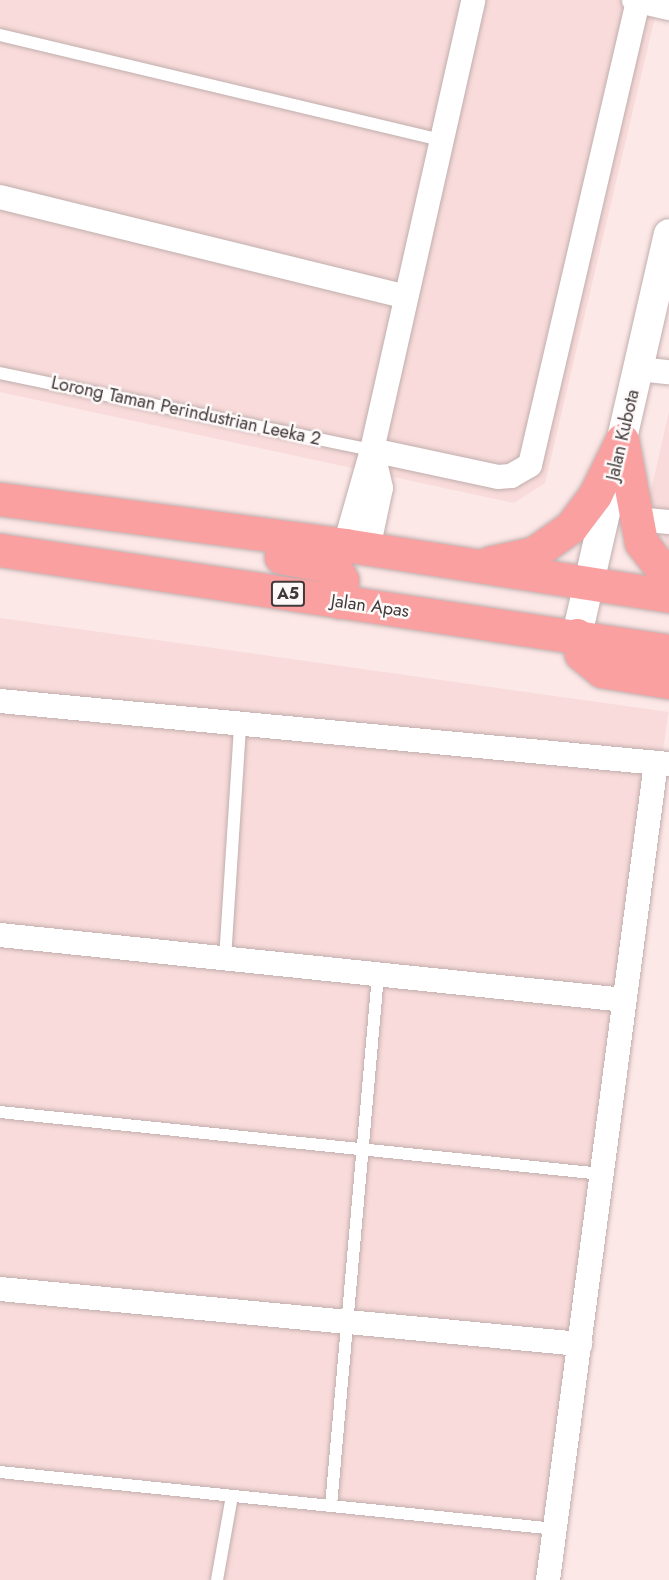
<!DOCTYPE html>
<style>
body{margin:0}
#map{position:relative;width:669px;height:1580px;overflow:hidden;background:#fce8e7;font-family:Jost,sans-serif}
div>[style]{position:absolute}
.built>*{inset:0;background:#f8dbda;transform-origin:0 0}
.roads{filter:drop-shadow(0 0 2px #c1aead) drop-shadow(0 0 2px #c1aead)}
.service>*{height:12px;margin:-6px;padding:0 6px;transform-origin:6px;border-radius:6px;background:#fff}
.minor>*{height:24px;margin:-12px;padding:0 12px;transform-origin:12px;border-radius:12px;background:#fff}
.tertiary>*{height:30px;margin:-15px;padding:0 15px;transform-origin:15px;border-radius:15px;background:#fff}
.trunk>*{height:33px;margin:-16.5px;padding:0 16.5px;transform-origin:16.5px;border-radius:16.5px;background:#faa0a0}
span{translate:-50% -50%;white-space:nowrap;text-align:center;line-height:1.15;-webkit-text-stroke:5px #fef9f9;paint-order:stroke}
.shield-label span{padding:2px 4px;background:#fef9f9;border:2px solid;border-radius:4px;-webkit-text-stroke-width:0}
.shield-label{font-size:16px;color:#413939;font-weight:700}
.street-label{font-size:18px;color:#413939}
</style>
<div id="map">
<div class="built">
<div style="clip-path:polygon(0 0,659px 0,545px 483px,514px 503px,0 392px)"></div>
<div style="clip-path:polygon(669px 412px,669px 549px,649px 499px)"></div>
<div style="left:0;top:618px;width:675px;height:962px;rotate:8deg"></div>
</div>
<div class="roads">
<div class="service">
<div style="left:0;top:35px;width:453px;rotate:13.4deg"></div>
<div style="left:0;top:373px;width:380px;rotate:11.7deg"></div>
<div style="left:225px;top:959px;width:235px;rotate:-86.3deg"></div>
<div style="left:0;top:1112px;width:605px;rotate:5.88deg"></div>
<div style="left:0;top:1472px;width:558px;rotate:5.86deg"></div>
<div style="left:331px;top:1506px;width:533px;rotate:-84.94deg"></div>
<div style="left:217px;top:1580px;width:85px;rotate:-79.9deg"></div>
</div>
<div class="minor">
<div style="left:634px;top:0;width:36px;rotate:13deg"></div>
<div style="left:0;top:197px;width:418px;rotate:13.8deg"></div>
<div style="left:638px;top:369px;width:31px;rotate:6deg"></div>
<div style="left:372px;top:450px;width:129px;rotate:12.1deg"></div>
<div style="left:498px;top:477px;width:13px;rotate:-4deg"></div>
<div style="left:511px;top:476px;width:22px;rotate:-30deg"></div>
<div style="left:530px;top:465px;width:477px;rotate:-76.9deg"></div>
<div style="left:635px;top:519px;width:34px;rotate:5deg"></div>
<div style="left:345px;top:545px;width:99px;rotate:-74.1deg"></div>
<div style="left:372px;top:450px;width:461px;rotate:-77.3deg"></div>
<div style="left:368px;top:549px;width:62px;rotate:-78deg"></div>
<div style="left:381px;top:488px;width:39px;rotate:-103deg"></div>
<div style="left:0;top:701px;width:672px;rotate:5.38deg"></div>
<div style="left:0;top:935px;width:628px;rotate:5.94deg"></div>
<div style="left:0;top:1289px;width:583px;rotate:5.42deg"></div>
<div style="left:548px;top:1580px;width:824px;rotate:-82.47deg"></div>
</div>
<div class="tertiary">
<div style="left:577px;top:635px;width:411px;rotate:-77.1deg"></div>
</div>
<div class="trunk">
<div style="left:622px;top:440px;width:104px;rotate:79.4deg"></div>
<div style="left:641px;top:542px;width:46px;rotate:52.1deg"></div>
<div style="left:0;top:499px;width:348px;rotate:7.6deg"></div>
<div style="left:345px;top:545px;width:328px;rotate:8.9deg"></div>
<div style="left:0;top:550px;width:677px;rotate:8.59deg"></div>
<div style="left:281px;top:557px;width:42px;rotate:11deg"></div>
<div style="left:322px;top:565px;width:18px;rotate:27deg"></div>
<div style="left:338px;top:573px;width:8px;rotate:60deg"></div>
<div style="left:342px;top:580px;width:22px;rotate:98deg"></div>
<div style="left:489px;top:563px;width:46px;rotate:-12.5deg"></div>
<div style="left:534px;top:553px;width:45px;rotate:-35.1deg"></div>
<div style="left:571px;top:527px;width:40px;rotate:-53deg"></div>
<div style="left:595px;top:495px;width:61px;rotate:-63.9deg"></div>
<div style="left:577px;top:635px;width:19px;rotate:78deg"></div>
<div style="left:581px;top:654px;width:27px;rotate:39deg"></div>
<div style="left:602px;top:671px;width:68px;rotate:9.3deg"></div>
</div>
</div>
<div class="shield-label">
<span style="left:288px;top:594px">A5</span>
</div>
<div class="street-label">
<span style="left:186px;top:411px;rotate:12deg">Lorong Taman Perindustrian Leeka 2</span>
<span style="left:623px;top:435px;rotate:-77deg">Jalan Kubota</span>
<span style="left:370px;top:606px;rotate:8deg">Jalan Apas</span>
</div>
</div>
